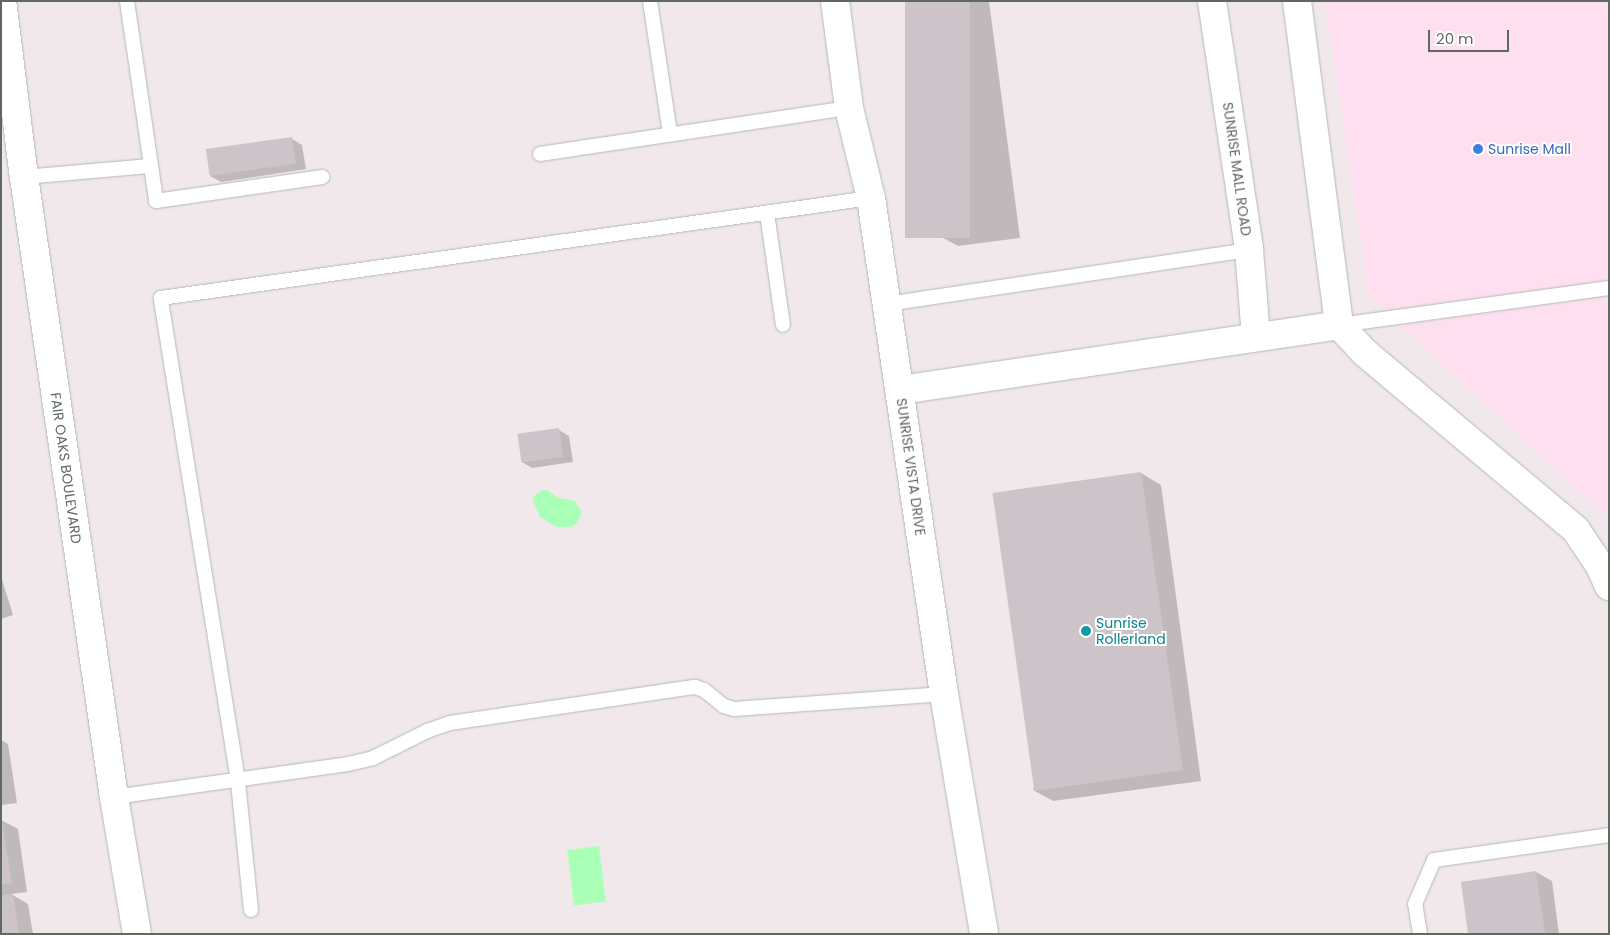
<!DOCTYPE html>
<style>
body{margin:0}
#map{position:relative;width:1610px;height:935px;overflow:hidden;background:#f1e8ec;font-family:Poppins,sans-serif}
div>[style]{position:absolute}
.commercial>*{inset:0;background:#fedfef}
.water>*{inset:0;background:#a9ffb6;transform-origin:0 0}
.shadow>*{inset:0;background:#0003}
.building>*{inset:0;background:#ccc4c9;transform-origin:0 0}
.roads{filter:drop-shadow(0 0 1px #b3bab5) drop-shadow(0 0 1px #b3bab5)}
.service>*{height:14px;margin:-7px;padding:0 7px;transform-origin:7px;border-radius:7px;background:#fff}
.minor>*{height:28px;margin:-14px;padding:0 14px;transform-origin:14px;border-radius:14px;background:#fff}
.secondary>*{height:28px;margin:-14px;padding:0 14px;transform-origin:14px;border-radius:14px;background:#fff}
.dots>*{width:14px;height:14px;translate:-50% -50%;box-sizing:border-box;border:2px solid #fff;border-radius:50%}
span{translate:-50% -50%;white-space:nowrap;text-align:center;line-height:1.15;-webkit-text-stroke:4px #fff;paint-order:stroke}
.shop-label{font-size:14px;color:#366cbe}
.left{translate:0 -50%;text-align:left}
.street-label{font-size:14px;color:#5f6861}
.culture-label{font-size:14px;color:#0d838f}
.frame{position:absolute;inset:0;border:2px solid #5f6861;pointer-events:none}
.scale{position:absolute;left:1428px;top:30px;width:81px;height:22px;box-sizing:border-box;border:2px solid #5f6861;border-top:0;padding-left:6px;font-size:15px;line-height:18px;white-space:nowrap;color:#5f6861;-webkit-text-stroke:4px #fff;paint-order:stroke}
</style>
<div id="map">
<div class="commercial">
<div style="clip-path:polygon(1325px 1px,1609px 1px,1609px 519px,1369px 296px)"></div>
</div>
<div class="water">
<div style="clip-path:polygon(542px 490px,547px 490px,558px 498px,575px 501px,582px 512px,577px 523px,571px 527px,557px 527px,540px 517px,533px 501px,534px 496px)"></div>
<div style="left:599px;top:846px;width:56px;height:32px;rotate:83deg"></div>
</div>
<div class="shadow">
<div style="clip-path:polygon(906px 1px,989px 1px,1020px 238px,958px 246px,938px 235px)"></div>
<div style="clip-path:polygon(292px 139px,302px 145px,306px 169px,221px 182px,210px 176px)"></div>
<div style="clip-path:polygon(559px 430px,569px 436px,573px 462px,532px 468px,522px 462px)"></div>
<div style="clip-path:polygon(1141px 473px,1161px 485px,1201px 781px,1053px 801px,1033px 790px)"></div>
<div style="clip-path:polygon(1px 576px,13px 615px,1px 619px)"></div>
<div style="clip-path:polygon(1px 740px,8px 744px,17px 803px,1px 805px)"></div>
<div style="clip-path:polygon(1px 820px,18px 829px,27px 892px,11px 894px,28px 904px,33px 934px,1px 934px)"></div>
<div style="clip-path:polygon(1536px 872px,1552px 881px,1559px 934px,1469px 934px)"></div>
</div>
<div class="building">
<div style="left:905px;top:1px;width:65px;height:237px"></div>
<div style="left:292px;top:137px;width:27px;height:87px;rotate:82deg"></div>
<div style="left:559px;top:428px;width:29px;height:42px;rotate:82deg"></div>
<div style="left:1141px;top:472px;width:301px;height:150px;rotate:82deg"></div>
<div style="clip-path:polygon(1px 816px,12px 883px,1px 885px)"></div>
<div style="clip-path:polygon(1536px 871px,1545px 934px,1468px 934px,1461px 882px)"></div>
<div style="clip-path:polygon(13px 894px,19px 934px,1px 934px,1px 895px)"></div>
</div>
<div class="roads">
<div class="service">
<div style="left:127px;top:1px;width:202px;rotate:81.7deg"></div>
<div style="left:156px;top:201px;width:168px;rotate:-8.2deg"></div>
<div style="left:650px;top:1px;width:134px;rotate:81.4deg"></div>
<div style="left:540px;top:154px;width:312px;rotate:-8.5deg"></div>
<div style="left:24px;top:177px;width:126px;rotate:-5deg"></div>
<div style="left:767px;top:213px;width:113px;rotate:81.9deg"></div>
<div style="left:887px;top:304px;width:366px;rotate:-8.5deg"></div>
<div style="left:1339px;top:325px;width:273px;rotate:-7.8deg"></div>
<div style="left:114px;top:797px;width:236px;rotate:-8deg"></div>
<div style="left:348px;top:764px;width:26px;rotate:-13deg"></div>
<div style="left:373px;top:758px;width:60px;rotate:-26.6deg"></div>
<div style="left:427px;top:731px;width:24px;rotate:-19deg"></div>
<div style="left:450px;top:723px;width:248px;rotate:-8.4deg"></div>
<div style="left:695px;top:687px;width:9px;rotate:18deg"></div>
<div style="left:704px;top:690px;width:26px;rotate:39deg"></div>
<div style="left:724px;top:706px;width:10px;rotate:17deg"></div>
<div style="left:734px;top:709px;width:211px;rotate:-4.1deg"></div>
<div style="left:251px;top:910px;width:130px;rotate:-95.8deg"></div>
<div style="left:238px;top:781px;width:489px;rotate:-99.1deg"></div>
<div style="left:161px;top:298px;width:717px;rotate:-8.02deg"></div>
<div style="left:1420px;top:934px;width:30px;rotate:-99deg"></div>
<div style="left:1415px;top:904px;width:48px;rotate:-66.6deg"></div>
<div style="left:1434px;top:860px;width:177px;rotate:-8.1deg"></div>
</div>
<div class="minor">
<div style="left:835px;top:1px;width:108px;rotate:82.5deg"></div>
<div style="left:849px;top:108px;width:93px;rotate:76.3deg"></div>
<div style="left:871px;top:198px;width:501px;rotate:81.63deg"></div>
<div style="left:944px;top:694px;width:243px;rotate:80.5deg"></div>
<div style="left:1212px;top:1px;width:252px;rotate:81.5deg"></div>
<div style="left:1249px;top:250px;width:87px;rotate:85.4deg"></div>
<div style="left:1297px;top:1px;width:327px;rotate:82.6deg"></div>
<div style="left:1339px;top:325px;width:37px;rotate:47deg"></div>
<div style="left:1364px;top:352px;width:277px;rotate:40deg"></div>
<div style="left:1576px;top:530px;width:43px;rotate:56.3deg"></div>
<div style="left:1600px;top:566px;width:22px;rotate:66deg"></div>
<div style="left:900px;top:390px;width:444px;rotate:-8.4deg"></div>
</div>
<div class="secondary">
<div style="left:2px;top:1px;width:177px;rotate:82.9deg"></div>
<div style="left:24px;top:177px;width:626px;rotate:81.74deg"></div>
<div style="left:114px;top:797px;width:139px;rotate:80.5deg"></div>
</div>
</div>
<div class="dots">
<div style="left:1478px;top:149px;background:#3f7fe0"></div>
<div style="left:1086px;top:631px;background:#0f9aa8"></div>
</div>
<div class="shop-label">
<span class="left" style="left:1488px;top:149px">Sunrise Mall</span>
</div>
<div class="street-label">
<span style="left:1237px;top:169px;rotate:82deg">SUNRISE MALL ROAD</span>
<span style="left:911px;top:467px;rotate:82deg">SUNRISE VISTA DRIVE</span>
<span style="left:66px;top:468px;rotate:82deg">FAIR OAKS BOULEVARD</span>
</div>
<div class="culture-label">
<span class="left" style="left:1096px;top:631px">Sunrise<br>Rollerland</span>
</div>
<div class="frame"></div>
<div class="scale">20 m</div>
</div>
